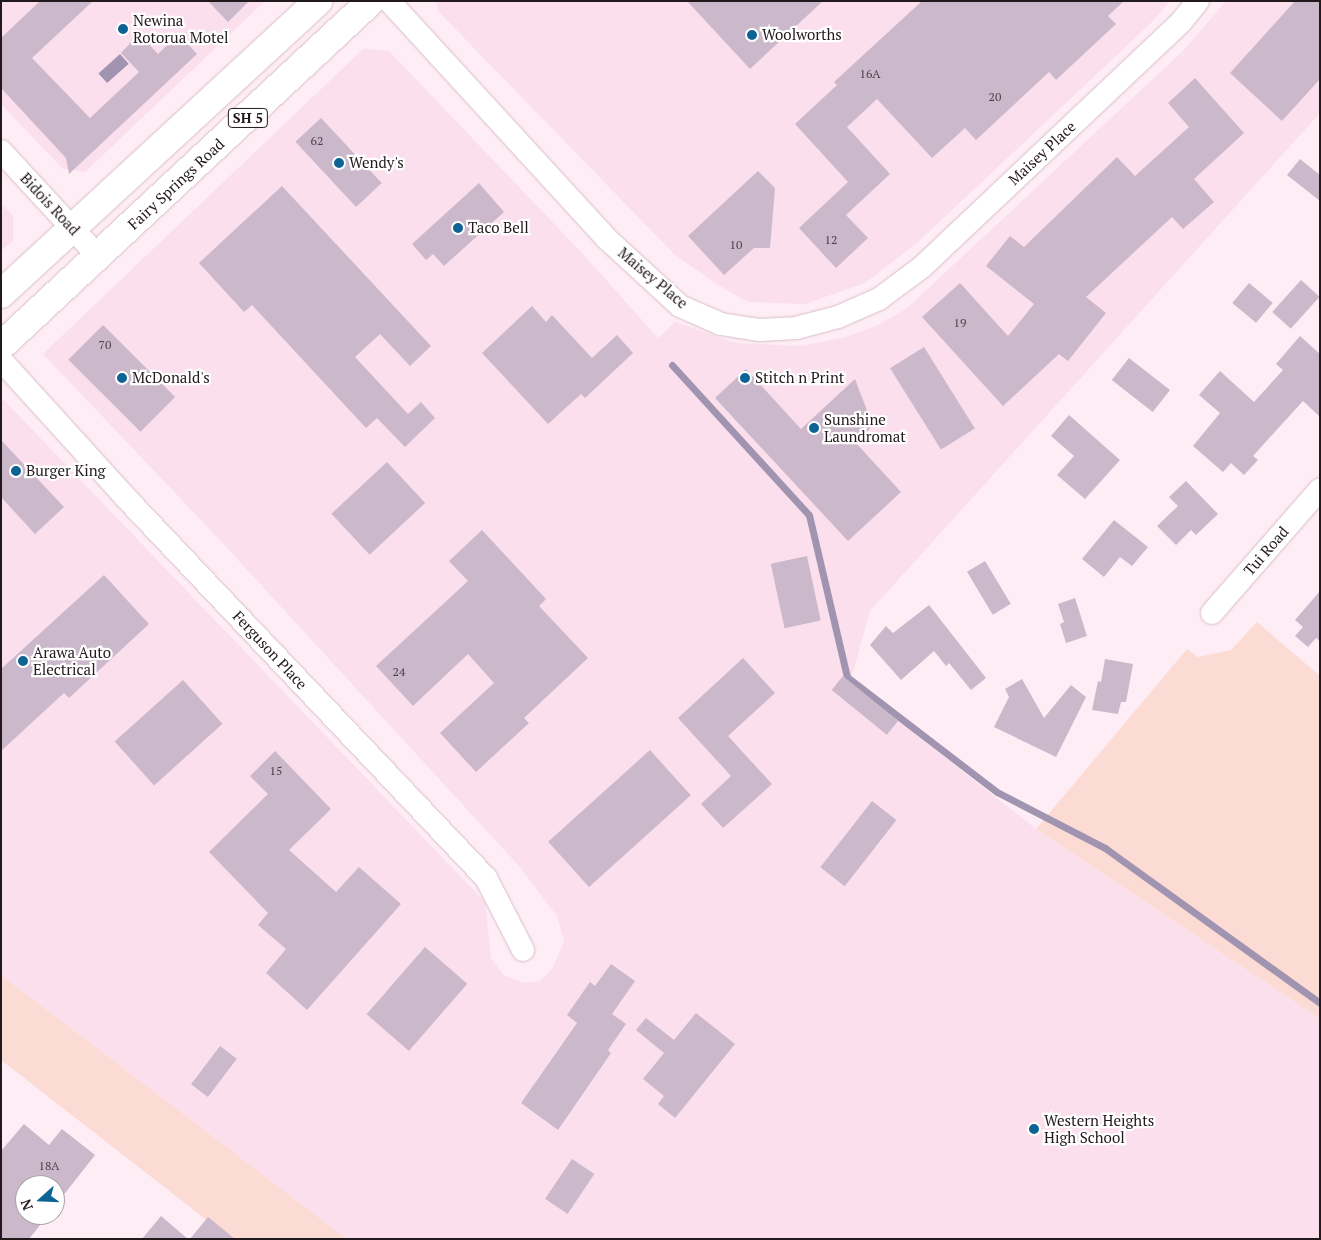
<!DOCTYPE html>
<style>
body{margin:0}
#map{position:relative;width:1321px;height:1240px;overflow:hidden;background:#feedf4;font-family:"PT Serif",serif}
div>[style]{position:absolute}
.built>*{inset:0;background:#fbdfec}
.green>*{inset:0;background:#fcdbd5}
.water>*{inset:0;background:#a094b0;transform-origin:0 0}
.stream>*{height:7px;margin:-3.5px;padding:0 3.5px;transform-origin:3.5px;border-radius:3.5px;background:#a094b0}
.building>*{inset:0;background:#ccb8cb;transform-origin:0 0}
.roads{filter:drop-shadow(0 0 1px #d8bdca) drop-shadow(0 0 1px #d8bdca)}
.minor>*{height:22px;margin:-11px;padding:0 11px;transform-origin:11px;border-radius:11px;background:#fff}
.highway>*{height:28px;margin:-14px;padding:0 14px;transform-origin:14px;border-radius:14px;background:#fff}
.dots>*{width:14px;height:14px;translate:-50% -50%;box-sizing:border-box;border:2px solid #fff;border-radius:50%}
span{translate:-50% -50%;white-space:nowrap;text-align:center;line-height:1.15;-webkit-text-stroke:4.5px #fff;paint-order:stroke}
.number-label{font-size:12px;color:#4c4148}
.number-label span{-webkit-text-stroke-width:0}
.shield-label span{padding:1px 4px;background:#fff;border:1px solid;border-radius:4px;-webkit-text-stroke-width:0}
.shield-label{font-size:14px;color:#22191d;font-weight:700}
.poi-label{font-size:15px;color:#22191d}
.left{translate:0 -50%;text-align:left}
.street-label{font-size:15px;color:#22191d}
.frame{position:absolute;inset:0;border:2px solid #22191d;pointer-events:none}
.north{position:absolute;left:15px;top:1175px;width:50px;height:50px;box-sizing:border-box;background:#fff;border:1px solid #a7a3a5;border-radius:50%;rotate:250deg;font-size:14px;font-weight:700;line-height:20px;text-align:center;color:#22191d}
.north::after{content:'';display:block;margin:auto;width:18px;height:22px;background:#0d6394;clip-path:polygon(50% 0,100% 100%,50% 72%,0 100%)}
</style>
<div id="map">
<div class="built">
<div style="clip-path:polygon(1px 1px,265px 1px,85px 172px,63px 169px,1px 104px)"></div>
<div style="clip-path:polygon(436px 1px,1170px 1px,1151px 23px,917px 243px,865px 283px,805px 304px,748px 302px,715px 283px,674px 254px,438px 11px)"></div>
<div style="clip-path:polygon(1226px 1px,1320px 1px,1320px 113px,870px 611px,850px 683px,1036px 829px,1320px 1019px,1320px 1239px,347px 1239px,1px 975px,1px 397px,485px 902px,491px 958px,503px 975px,523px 983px,540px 981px,552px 969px,564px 942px,557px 916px,519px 866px,217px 537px,43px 354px,363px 49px,389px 51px,582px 253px,658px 338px,675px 322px,736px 343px,802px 346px,846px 337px,880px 324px,906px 309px,1184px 50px)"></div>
<div style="clip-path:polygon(1px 203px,13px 216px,13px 241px,1px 251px)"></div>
</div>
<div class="green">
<div style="clip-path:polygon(1257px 622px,1320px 676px,1320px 1019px,1036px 829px,1187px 649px,1198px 657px,1231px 650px)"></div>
<div style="clip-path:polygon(1px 975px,347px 1239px,231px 1239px,1px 1060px)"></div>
</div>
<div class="water">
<div style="left:120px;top:54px;width:13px;height:29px;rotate:48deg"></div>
</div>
<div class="stream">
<div style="left:672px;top:365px;width:203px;rotate:47.6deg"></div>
<div style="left:809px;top:515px;width:166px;rotate:76.8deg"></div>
<div style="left:847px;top:677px;width:189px;rotate:37.5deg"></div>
<div style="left:997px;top:792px;width:122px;rotate:27.4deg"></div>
<div style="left:1105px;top:848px;width:265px;rotate:35.8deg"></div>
</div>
<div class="building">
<div style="clip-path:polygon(40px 1px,93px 1px,32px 58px,90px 118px,139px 72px,121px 53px,139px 34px,158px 54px,179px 34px,197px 54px,69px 174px,66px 158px,1px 88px,1px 38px)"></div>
<div style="clip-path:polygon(208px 1px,249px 1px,228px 22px)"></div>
<div style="clip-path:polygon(687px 1px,823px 1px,750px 69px)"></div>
<div style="clip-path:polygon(922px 1px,1124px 1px,1108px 16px,1116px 24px,1056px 80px,1049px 72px,976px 140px,965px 128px,932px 158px,877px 99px,847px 127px,890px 174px,846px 215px,868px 238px,836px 268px,799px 228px,848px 182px,795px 124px,837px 85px,834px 82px)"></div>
<div style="clip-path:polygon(1295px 1px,1320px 1px,1320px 79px,1282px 121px,1230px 73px)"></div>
<div style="clip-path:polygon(1195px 78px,1244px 133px,1194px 179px,1214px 202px,1183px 229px,1172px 217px,1086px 297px,1106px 313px,1068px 361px,1059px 354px,1003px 406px,922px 317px,960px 283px,1008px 336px,1034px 304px,986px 266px,1010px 236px,1024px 247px,1117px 157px,1135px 176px,1189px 127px,1168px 103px)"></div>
<div style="left:321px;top:118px;width:89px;height:35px;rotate:47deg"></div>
<div style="clip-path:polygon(1300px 159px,1320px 175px,1320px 201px,1287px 175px)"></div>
<div style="clip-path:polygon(758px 171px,775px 188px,770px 248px,754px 248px,724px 275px,688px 236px)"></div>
<div style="clip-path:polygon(479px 183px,504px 212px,444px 266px,433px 254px,426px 260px,412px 244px)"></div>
<div style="clip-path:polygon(282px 186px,431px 346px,410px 366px,380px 334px,355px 357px,408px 414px,421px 402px,435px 418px,405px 447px,377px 418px,366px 428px,252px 305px,244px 312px,199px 263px)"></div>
<div style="left:1301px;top:280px;width:25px;height:43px;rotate:42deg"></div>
<div style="left:1249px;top:283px;width:31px;height:26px;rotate:40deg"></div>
<div style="clip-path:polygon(532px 306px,546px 322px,552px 315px,592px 358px,617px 335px,633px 353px,585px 398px,581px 394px,548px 424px,482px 353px)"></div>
<div style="left:103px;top:325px;width:102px;height:49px;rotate:45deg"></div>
<div style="clip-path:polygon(1300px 336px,1320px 354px,1320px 417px,1303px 401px,1253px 456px,1258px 460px,1244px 475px,1231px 463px,1223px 472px,1193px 446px,1220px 413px,1199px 395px,1220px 371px,1254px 402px,1283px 370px,1276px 364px)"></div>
<div style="left:924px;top:347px;width:96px;height:40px;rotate:58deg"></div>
<div style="left:1129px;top:358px;width:52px;height:28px;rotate:38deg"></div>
<div style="clip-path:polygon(746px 369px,801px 429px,855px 379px,873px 426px,855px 442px,901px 492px,848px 541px,715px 398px)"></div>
<div style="clip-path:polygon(1069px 415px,1120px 460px,1085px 499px,1057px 475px,1074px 456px,1051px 436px)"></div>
<div style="clip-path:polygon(1px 440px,64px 507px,35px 534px,1px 497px)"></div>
<div style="left:387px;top:462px;width:56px;height:76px;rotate:47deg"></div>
<div style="clip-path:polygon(1186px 481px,1218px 514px,1196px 535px,1191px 530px,1176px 545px,1157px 526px,1178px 506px,1169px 497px)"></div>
<div style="clip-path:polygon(1114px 520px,1148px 547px,1132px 566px,1120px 557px,1104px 577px,1082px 559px)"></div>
<div style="clip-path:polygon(482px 530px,546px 599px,539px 606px,588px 658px,524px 718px,529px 723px,476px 772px,440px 733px,494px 683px,468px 654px,413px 706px,376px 666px,468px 581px,449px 561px)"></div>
<div style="left:807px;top:556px;width:66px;height:37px;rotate:78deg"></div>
<div style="left:985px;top:561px;width:50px;height:21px;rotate:59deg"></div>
<div style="clip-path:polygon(104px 575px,149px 624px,69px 698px,64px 693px,1px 751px,1px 669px)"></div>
<div style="clip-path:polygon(1320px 591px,1320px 641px,1316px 638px,1308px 647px,1295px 636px,1303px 627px,1295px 620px)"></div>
<div style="clip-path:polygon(1075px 598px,1087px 636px,1066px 643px,1060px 624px,1064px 622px,1058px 604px)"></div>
<div style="clip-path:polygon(929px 605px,986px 678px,971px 690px,949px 663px,946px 666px,934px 651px,901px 680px,870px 645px,886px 626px,893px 633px)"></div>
<div style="clip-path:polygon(743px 658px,775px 693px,728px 736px,772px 784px,723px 828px,701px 804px,731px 776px,678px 718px)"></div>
<div style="clip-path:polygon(1105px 659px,1133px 664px,1126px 702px,1121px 702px,1118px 714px,1092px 710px,1098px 681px,1101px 682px)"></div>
<div style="left:843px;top:676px;width:71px;height:18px;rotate:39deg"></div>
<div style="clip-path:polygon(1022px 679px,1044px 718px,1071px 685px,1086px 697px,1056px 757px,994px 727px,1009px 697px,1005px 689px)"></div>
<div style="left:183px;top:680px;width:59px;height:92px;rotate:48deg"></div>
<div style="left:650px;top:750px;width:61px;height:137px;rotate:48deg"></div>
<div style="clip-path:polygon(275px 751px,331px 809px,289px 850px,336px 892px,359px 867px,401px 904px,307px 1010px,266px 973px,286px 949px,258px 925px,268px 913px,209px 852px,268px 794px,250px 776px)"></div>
<div style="left:872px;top:801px;width:31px;height:84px;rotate:38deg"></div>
<div style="left:425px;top:947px;width:56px;height:89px;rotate:41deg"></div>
<div style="clip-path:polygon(611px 964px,635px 981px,612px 1014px,626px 1024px,608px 1050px,611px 1053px,558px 1130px,521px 1103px,577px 1023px,567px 1015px,590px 982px,595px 986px)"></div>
<div style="clip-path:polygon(696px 1013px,735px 1044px,675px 1118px,658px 1104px,664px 1096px,643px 1079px,664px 1053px,636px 1030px,646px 1018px,674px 1040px)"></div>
<div style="left:220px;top:1046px;width:21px;height:48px;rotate:37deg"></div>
<div style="clip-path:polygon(24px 1124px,49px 1145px,62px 1129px,95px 1155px,55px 1206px,55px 1185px,25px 1185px,25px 1215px,48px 1215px,29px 1239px,1px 1239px,1px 1151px)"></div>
<div style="left:572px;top:1159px;width:27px;height:48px;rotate:34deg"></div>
<div style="clip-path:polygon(161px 1216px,188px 1239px,142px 1239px)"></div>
<div style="clip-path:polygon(208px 1217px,235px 1239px,190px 1239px)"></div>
</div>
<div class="roads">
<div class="minor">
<div style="left:389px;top:1px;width:323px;rotate:47.5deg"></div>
<div style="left:607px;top:239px;width:99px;rotate:42.5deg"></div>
<div style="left:680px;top:306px;width:45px;rotate:23.7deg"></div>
<div style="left:721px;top:324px;width:39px;rotate:9deg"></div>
<div style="left:760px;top:330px;width:36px;rotate:-3deg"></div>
<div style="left:796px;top:328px;width:43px;rotate:-14.7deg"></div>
<div style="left:838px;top:317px;width:45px;rotate:-23.7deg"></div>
<div style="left:879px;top:299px;width:54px;rotate:-36.7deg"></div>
<div style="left:922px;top:267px;width:357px;rotate:-43.4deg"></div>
<div style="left:1181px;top:22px;width:27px;rotate:-51deg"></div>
<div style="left:1px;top:151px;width:143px;rotate:47.3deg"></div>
<div style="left:1px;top:360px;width:186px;rotate:47.8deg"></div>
<div style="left:126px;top:498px;width:523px;rotate:46.55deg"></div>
<div style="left:486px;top:878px;width:81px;rotate:62.8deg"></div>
<div style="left:1212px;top:613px;width:164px;rotate:-48.9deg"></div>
</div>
<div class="highway">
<div style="left:1px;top:294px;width:432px;rotate:-42.7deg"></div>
<div style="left:1px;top:346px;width:506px;rotate:-43deg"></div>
</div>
</div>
<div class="dots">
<div style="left:123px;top:29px;background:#0d6394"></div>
<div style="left:752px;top:35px;background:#0d6394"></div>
<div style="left:339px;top:163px;background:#0d6394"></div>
<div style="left:458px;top:228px;background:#0d6394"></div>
<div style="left:122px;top:378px;background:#0d6394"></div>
<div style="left:745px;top:378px;background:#0d6394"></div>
<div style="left:814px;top:428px;background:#0d6394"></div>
<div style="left:16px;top:471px;background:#0d6394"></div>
<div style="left:23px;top:661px;background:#0d6394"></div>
<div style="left:1034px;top:1129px;background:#0d6394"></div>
</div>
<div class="number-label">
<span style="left:870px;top:74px">16A</span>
<span style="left:995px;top:97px">20</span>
<span style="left:317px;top:141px">62</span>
<span style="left:831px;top:240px">12</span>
<span style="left:736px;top:245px">10</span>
<span style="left:960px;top:323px">19</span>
<span style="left:105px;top:345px">70</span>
<span style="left:399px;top:672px">24</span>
<span style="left:276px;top:771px">15</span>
<span style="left:49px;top:1166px">18A</span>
</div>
<div class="shield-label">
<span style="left:248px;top:118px">SH 5</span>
</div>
<div class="poi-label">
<span class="left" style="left:133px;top:29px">Newina<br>Rotorua Motel</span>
<span class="left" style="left:762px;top:35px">Woolworths</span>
<span class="left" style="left:349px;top:163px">Wendy's</span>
<span class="left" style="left:468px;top:228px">Taco Bell</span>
<span class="left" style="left:132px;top:378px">McDonald's</span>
<span class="left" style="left:755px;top:378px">Stitch n Print</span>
<span class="left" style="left:824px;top:428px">Sunshine<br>Laundromat</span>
<span class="left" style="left:26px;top:471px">Burger King</span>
<span class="left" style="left:33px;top:661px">Arawa Auto<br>Electrical</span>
<span class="left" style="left:1044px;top:1129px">Western Heights<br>High School</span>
</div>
<div class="street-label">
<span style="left:1042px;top:153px;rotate:-43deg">Maisey Place</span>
<span style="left:176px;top:184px;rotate:-43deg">Fairy Springs Road</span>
<span style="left:50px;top:204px;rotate:47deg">Bidois Road</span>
<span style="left:653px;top:278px;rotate:40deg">Maisey Place</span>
<span style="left:1266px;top:551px;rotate:-49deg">Tui Road</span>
<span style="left:270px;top:650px;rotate:47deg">Ferguson Place</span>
</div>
<div class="frame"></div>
<div class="north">N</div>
</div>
